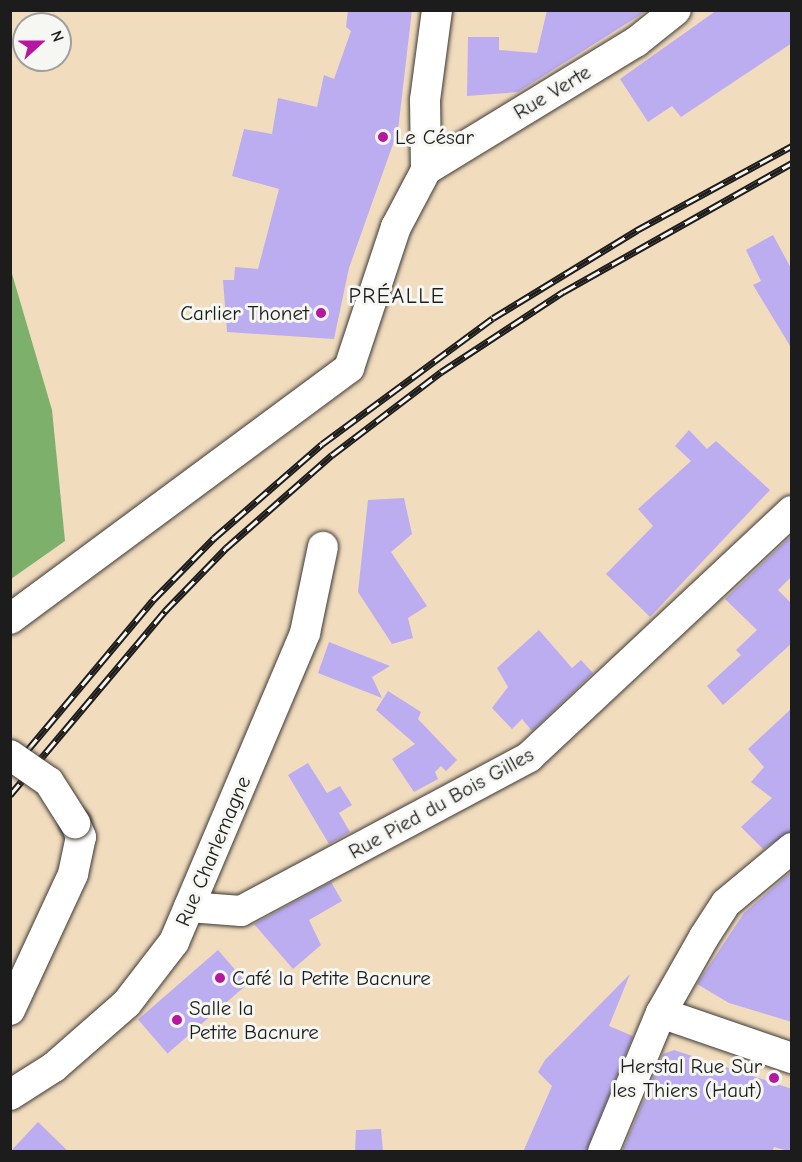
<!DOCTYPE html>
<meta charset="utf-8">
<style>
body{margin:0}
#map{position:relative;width:802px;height:1162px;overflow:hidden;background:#f2dcbe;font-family:"Comic Neue",sans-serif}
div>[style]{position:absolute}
.forest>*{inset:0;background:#7db06b}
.building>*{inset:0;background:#bcadf0;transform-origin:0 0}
.roads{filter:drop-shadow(0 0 2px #3c3934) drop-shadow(0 0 2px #3c3934)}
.minor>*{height:30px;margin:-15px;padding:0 15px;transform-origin:15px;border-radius:15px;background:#fff}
.rail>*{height:7px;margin-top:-3.5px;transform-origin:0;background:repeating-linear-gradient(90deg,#f6f6f2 0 14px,#1c1c1c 0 28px);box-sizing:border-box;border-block:2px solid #1c1c1c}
.bridges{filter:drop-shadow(0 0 2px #3c3934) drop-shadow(0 0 2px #3c3934)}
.minor-bridge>*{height:30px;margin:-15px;padding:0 15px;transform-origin:15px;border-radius:15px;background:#fff}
.dots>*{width:16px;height:16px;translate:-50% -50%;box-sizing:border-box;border:3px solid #f6f6f2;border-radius:50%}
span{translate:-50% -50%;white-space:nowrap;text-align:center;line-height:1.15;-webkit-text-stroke:6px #f6f6f2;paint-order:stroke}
.street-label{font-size:21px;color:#1c1c1c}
.poi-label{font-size:21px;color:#1c1c1c}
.left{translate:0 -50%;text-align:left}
.right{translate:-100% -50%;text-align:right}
.neighbourhood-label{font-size:22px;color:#1c1c1c;letter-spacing:1.5px}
.frame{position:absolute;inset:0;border:12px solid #1c1c1c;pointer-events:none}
.north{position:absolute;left:12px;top:12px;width:60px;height:60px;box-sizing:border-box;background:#f6f6f2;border:2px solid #9f9f9c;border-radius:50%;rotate:69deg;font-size:16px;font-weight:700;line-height:24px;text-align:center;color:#1c1c1c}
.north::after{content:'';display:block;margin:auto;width:21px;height:27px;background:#b5179e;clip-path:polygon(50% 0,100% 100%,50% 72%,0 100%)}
</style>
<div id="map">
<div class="forest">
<div style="clip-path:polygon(10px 267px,52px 410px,65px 541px,11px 579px)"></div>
</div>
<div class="building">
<div style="clip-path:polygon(348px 10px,412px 10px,398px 130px,349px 268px,334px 339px,227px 332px,223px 280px,234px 280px,235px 267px,258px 269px,279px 189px,232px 176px,244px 129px,272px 134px,278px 98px,317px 107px,324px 75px,334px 79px,351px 31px,346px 27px)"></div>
<div style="clip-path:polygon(547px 10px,648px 10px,518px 92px,467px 96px,468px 37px,499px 37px,499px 50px,537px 53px)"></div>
<div style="clip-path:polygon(717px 10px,792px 10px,792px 43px,681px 117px,672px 106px,648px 122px,620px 79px)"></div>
<div style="clip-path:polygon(773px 235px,792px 270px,792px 349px,753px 285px,761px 281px,746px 250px)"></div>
<div style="clip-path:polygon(689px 430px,707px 449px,716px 441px,770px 490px,650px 617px,606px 574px,653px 526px,638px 509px,691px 461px,675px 446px)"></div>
<div style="clip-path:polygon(404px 498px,412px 534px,391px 552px,427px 606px,408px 618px,413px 638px,392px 644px,358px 592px,368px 500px)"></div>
<div style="clip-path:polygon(792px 535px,792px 576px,778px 590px,792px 604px,792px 643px,723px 705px,707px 686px,741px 655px,736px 650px,757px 630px,725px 599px)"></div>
<div style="clip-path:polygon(539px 630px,572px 668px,581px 660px,593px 673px,532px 731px,522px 719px,512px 729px,492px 708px,508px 687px,497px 668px)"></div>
<div style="clip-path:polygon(329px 642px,390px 666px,372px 677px,382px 698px,318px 673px)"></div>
<div style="clip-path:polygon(388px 691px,421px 712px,418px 719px,457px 760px,446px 771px,441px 766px,435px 772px,438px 779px,414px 792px,392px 759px,415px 744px,376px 710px)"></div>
<div style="clip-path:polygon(792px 708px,792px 831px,763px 849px,741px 827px,772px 798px,751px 782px,764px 767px,748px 749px)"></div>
<div style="clip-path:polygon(308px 763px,327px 793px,340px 786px,352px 805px,339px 813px,350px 832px,329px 844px,288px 775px)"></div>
<div style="clip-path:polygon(792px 871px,792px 1022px,729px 1003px,697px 984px,744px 913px)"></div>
<div style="clip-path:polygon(331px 882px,342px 901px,309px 920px,321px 945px,293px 969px,254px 924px)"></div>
<div style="left:218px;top:950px;width:45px;height:106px;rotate:49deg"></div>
<div style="clip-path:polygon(630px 974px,609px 1026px,633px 1036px,586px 1152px,523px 1152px,552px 1086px,538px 1072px,545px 1060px)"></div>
<div style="clip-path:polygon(674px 1050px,792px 1089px,792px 1152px,774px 1147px,772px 1152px,622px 1152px,663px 1054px)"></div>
<div style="clip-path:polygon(38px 1122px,69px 1152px,10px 1152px)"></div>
<div style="clip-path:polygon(381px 1129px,383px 1152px,355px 1152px,356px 1130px)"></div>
</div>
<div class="roads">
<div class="minor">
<div style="left:426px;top:170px;width:70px;rotate:-90.8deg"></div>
<div style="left:425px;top:100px;width:91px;rotate:-82.4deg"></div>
<div style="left:10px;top:619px;width:422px;rotate:-36.5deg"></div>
<div style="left:349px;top:368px;width:149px;rotate:-71.6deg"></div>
<div style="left:396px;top:227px;width:64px;rotate:-62.2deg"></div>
<div style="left:426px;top:170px;width:246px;rotate:-31.4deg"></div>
<div style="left:636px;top:42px;width:51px;rotate:-38.7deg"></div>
<div style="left:189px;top:907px;width:52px;rotate:4.4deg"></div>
<div style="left:241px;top:911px;width:327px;rotate:-28.1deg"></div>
<div style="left:529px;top:757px;width:360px;rotate:-43.1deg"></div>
<div style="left:10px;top:1010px;width:150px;rotate:-65.1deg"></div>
<div style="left:73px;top:874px;width:38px;rotate:-78deg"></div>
<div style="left:81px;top:837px;width:15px;rotate:-113deg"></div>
<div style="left:661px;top:1013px;width:139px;rotate:19deg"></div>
<div style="left:10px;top:1095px;width:52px;rotate:-32.5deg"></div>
<div style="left:54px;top:1067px;width:97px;rotate:-41.2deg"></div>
<div style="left:127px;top:1003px;width:77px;rotate:-52.4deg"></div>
<div style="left:174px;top:942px;width:336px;rotate:-67deg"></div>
<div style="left:305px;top:633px;width:88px;rotate:-78.2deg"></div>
<div style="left:603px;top:1152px;width:151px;rotate:-67.4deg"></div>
<div style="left:661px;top:1013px;width:87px;rotate:-60.5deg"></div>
<div style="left:704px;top:937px;width:40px;rotate:-57.1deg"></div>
<div style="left:726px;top:903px;width:86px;rotate:-39.8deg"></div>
</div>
</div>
<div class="rail">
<div style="left:10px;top:771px;width:223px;rotate:-50.1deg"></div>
<div style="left:153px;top:600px;width:87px;rotate:-45.5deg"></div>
<div style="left:214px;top:538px;width:143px;rotate:-41deg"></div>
<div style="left:322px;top:444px;width:212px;rotate:-36.4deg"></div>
<div style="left:493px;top:318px;width:169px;rotate:-31.4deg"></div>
<div style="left:637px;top:230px;width:176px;rotate:-28.5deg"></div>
<div style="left:10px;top:795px;width:241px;rotate:-49.9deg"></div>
<div style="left:165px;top:611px;width:88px;rotate:-45.9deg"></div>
<div style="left:226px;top:548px;width:141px;rotate:-41.3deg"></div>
<div style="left:332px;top:455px;width:137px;rotate:-37.3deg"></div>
<div style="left:441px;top:372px;width:146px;rotate:-33.3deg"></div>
<div style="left:563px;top:292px;width:263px;rotate:-29.4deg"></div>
</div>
<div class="bridges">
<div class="minor-bridge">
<div style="left:10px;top:755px;width:47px;rotate:34.7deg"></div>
<div style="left:49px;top:782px;width:49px;rotate:57.6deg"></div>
</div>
</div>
<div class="dots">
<div style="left:383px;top:137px;background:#b5179e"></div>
<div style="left:321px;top:313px;background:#b5179e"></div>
<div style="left:220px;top:978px;background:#b5179e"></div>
<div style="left:177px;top:1020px;background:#b5179e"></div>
<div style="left:774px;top:1078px;background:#b5179e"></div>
</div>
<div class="street-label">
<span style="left:552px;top:92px;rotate:-31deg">Rue Verte</span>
<span style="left:441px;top:803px;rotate:-29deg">Rue Pied du Bois Gilles</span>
<span style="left:213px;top:851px;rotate:-67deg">Rue Charlemagne</span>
</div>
<div class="poi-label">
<span class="left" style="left:395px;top:137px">Le César</span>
<span class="right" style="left:309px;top:313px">Carlier Thonet</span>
<span class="left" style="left:232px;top:978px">Café la Petite Bacnure</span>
<span class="left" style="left:189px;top:1020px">Salle la<br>Petite Bacnure</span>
<span class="right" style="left:762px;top:1078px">Herstal Rue Sur<br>les Thiers (Haut)</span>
</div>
<div class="neighbourhood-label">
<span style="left:397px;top:297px">PRÉALLE</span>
</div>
<div class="frame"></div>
<div class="north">N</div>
</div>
